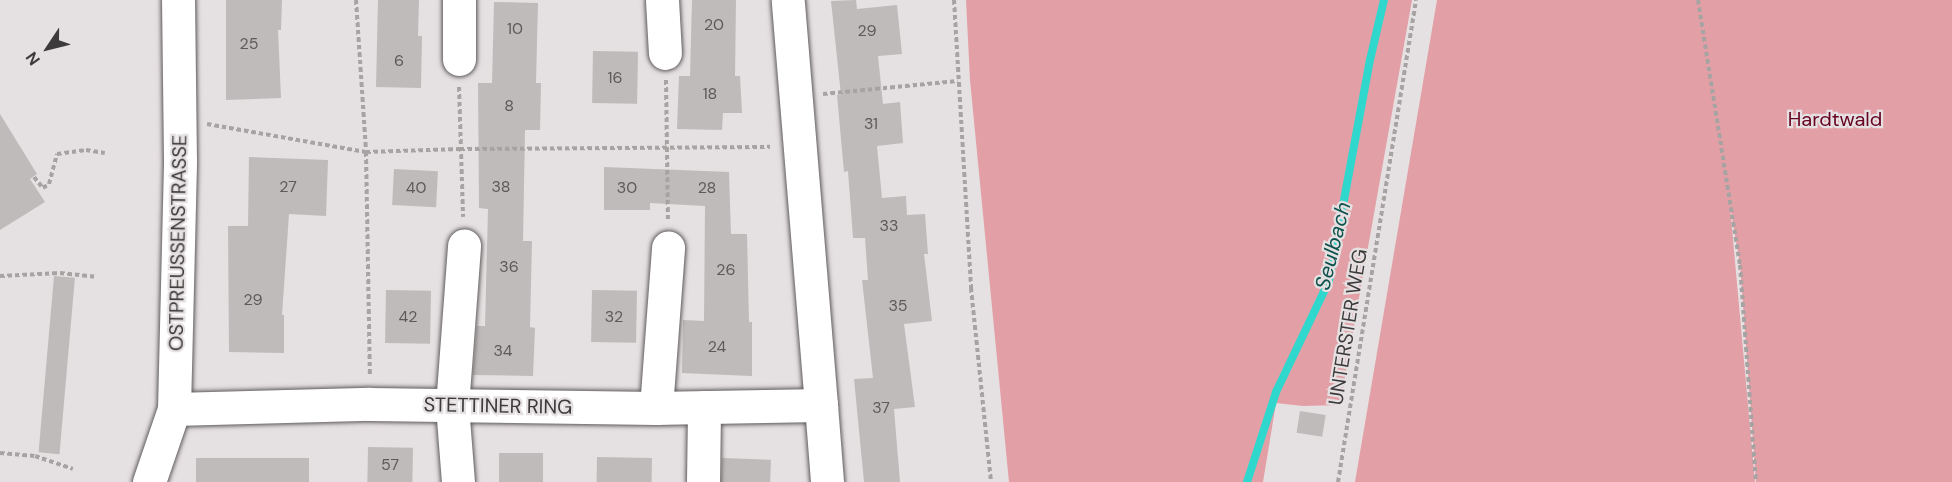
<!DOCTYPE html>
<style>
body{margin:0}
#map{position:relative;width:1952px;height:482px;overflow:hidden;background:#e5e0e1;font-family:"DM Sans",sans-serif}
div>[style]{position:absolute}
.green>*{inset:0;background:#e39fa6}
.stream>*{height:8px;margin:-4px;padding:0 4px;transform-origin:4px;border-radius:4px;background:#30d7cc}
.building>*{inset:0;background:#bfbbbb;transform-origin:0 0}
.path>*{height:4px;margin-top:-2px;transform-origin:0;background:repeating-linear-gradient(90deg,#a7a3a3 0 4.5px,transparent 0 7.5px)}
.roads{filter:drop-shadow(0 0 2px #605c5d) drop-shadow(0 0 2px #605c5d)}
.minor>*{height:33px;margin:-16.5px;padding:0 16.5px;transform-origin:16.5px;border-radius:16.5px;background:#fff}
span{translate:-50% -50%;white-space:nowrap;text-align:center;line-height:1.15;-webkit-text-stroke:4.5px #e5e0e1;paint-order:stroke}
.number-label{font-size:16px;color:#5d5a5a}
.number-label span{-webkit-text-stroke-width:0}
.park-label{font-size:20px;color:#660322}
.street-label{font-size:20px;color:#3c3a3a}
.water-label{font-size:21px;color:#0e524d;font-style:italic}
.north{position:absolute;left:18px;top:18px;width:60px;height:60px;-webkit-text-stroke:4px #e5e0e1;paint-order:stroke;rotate:235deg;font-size:16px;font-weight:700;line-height:24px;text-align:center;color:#3c3a3a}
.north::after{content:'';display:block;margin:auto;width:21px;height:27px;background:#3c3a3a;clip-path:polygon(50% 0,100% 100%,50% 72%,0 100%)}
</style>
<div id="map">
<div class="green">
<div style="clip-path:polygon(966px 0,1412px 0,1340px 405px,1303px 406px,1276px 403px,1263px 482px,1009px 482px,970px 80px)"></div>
<div style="clip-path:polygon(1437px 0,1952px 0,1952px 482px,1756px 482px,1740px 265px,1730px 206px,1755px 482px,1355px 482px)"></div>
</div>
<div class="stream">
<div style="left:1247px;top:482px;width:95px;rotate:-72.1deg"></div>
<div style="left:1276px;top:392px;width:123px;rotate:-64.5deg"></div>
<div style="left:1329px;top:281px;width:225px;rotate:-79.5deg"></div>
<div style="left:1370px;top:60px;width:62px;rotate:-76.9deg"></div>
</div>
<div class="building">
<div style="clip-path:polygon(226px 0,282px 0,281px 30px,278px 30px,281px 98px,226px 100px)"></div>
<div style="clip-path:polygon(378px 0,419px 0,418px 36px,422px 36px,421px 88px,376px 87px)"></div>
<div style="clip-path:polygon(692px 0,736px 0,735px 76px,740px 76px,742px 113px,723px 113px,722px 130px,677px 129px,679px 76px,690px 76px)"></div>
<div style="clip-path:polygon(856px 0,857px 9px,897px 5px,902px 54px,878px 56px,883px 104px,900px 102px,903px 143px,877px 146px,882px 198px,906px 196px,907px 215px,925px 214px,928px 254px,924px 254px,932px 321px,904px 324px,915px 407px,894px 409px,900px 482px,864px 482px,854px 379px,873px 378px,862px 280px,868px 280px,865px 238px,853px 238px,848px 171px,844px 172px,837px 95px,841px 95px,831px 1px)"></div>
<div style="clip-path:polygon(494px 2px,538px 3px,536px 83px,541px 83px,540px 130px,525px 130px,523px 241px,532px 241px,530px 327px,535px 328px,533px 376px,473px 375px,477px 326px,485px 326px,488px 209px,479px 208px,478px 83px,492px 83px)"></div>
<div style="left:593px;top:51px;width:45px;height:52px;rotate:1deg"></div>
<div style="clip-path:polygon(0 114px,37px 174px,30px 179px,45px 202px,0 230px)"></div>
<div style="clip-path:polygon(249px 157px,328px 160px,326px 216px,289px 214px,282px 315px,284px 315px,284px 353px,229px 352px,228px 226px,248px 226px)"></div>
<div style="clip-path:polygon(604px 167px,729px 172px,731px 234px,747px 234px,749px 322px,752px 322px,752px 376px,682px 373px,683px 320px,704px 321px,705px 206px,650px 203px,650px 210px,604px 210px)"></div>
<div style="left:394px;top:169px;width:44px;height:36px;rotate:3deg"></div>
<div style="left:54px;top:276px;width:21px;height:177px;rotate:5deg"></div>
<div style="left:386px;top:290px;width:45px;height:53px;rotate:1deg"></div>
<div style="left:592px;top:290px;width:45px;height:52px;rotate:1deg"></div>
<div style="left:1300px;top:411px;width:26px;height:22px;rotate:9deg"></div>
<div style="left:368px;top:447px;width:45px;height:35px;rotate:1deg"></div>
<div style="left:499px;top:453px;width:44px;height:29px"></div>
<div style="left:597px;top:457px;width:55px;height:25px;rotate:1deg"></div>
<div style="left:196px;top:458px;width:113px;height:24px"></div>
<div style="left:722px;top:458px;width:49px;height:24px;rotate:2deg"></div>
</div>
<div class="path">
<div style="left:356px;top:0;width:152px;rotate:86.2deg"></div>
<div style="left:366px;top:152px;width:225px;rotate:89deg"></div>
<div style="left:954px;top:0;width:289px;rotate:86.6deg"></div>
<div style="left:971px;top:288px;width:195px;rotate:84.1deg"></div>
<div style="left:1698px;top:0;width:268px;rotate:81deg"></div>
<div style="left:1740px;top:265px;width:218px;rotate:85.8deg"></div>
<div style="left:666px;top:80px;width:139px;rotate:89.2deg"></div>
<div style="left:459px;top:87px;width:130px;rotate:88.2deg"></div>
<div style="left:823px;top:94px;width:135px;rotate:-5.5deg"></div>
<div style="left:207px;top:124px;width:161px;rotate:10deg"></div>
<div style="left:366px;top:152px;width:94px;rotate:-1.8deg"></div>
<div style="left:460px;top:149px;width:310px;rotate:-0.4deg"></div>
<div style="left:34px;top:177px;width:14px;rotate:51deg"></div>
<div style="left:43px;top:188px;width:7px;rotate:-34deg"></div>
<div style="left:49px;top:184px;width:31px;rotate:-75deg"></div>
<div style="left:57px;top:154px;width:29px;rotate:-8deg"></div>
<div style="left:86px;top:150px;width:19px;rotate:9deg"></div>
<div style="left:0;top:276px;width:60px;rotate:-2.9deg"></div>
<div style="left:60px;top:273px;width:36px;rotate:6deg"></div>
<div style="left:0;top:453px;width:35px;rotate:5deg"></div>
<div style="left:35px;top:456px;width:40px;rotate:18.9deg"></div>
<div style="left:1338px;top:482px;width:488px;rotate:-80.8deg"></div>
</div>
<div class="roads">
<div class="minor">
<div style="left:459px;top:0;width:59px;rotate:90deg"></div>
<div style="left:662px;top:0;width:53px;rotate:86.8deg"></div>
<div style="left:821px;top:405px;width:77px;rotate:85.5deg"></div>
<div style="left:656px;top:408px;width:161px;rotate:-85.7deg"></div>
<div style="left:174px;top:409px;width:196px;rotate:-1.5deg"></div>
<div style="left:370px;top:404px;width:286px;rotate:0.8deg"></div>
<div style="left:656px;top:408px;width:165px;rotate:-1deg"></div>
<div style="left:821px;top:405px;width:406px;rotate:-94.7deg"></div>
<div style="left:149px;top:482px;width:77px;rotate:-71.1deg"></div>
<div style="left:174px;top:409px;width:248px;rotate:-88.6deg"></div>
<div style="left:180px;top:161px;width:161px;rotate:-90.7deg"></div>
<div style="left:458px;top:482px;width:76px;rotate:-94.5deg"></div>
<div style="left:452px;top:406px;width:161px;rotate:-85.7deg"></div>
<div style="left:703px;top:482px;width:75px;rotate:-89.2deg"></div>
</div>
</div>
<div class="number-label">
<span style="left:714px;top:25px">20</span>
<span style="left:515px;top:29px">10</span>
<span style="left:867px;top:31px">29</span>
<span style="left:249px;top:44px">25</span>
<span style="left:399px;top:61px">6</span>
<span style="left:615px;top:78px">16</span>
<span style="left:710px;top:94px">18</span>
<span style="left:509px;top:106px">8</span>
<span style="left:871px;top:124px">31</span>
<span style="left:288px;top:187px">27</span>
<span style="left:501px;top:187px">38</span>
<span style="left:416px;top:188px">40</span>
<span style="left:627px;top:188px">30</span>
<span style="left:707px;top:188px">28</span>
<span style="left:889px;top:226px">33</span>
<span style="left:509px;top:267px">36</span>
<span style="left:726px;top:270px">26</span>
<span style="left:253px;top:300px">29</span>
<span style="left:898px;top:306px">35</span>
<span style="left:408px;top:317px">42</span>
<span style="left:614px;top:317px">32</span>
<span style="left:717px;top:347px">24</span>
<span style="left:503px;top:351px">34</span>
<span style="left:881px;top:408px">37</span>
<span style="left:390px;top:465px">57</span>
</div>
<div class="park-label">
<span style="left:1835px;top:119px">Hardtwald</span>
</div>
<div class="street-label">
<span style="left:178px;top:243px;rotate:-89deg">OSTPREUSSENSTRASSE</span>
<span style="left:1348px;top:327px;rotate:-81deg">UNTERSTER WEG</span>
<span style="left:498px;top:406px;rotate:1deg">STETTINER RING</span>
</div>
<div class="water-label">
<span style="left:1333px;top:246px;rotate:-76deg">Seulbach</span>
</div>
<div class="north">N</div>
</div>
